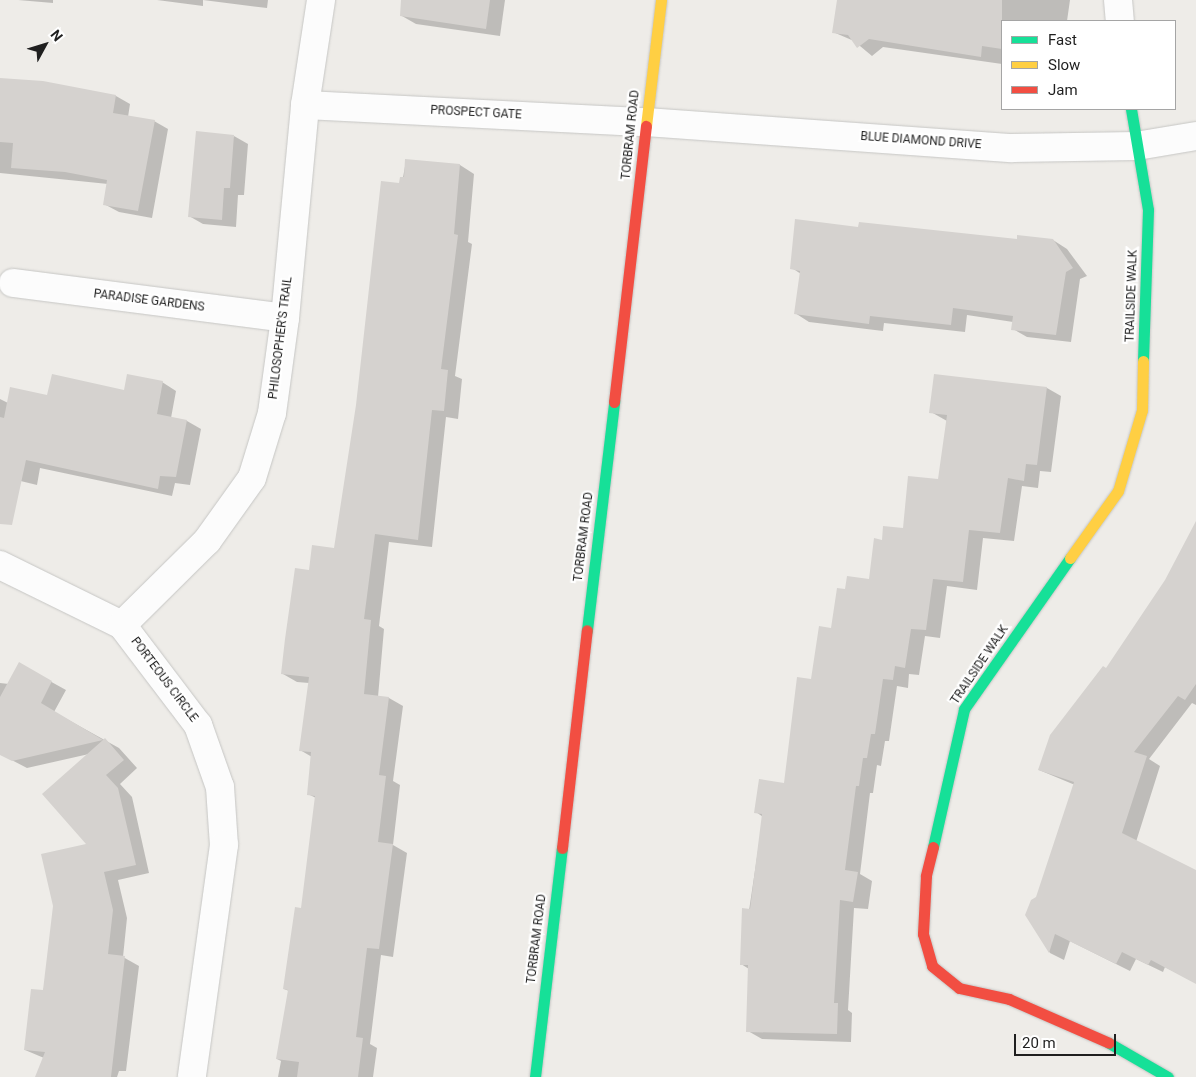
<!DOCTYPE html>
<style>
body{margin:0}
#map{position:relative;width:1196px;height:1077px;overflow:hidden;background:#eeece8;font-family:Roboto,sans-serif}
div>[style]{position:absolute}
.shadow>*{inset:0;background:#0003}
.building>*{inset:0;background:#d5d2cf}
.roads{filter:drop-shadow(0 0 1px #c6c6c4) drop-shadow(0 0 1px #c6c6c4)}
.street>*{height:28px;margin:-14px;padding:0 14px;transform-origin:14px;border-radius:14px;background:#fcfcfc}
.fast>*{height:11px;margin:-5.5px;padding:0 5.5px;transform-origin:5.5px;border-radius:5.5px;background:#16e098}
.slow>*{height:11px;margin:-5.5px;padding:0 5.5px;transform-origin:5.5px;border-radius:5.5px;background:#ffcf43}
.jam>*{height:11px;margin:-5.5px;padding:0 5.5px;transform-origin:5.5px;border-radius:5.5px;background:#f24e42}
span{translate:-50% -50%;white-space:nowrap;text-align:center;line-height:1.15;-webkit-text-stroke:4.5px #fff;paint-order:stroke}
.street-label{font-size:12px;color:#1f1f1f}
.legend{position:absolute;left:1001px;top:20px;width:175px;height:90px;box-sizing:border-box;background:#fff;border:1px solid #a5a5a5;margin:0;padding:6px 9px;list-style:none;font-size:15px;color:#1f1f1f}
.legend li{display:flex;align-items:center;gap:10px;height:25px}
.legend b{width:25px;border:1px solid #a5a5a5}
.north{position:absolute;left:20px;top:20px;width:50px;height:50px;-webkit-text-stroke:4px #fff;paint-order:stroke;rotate:51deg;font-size:14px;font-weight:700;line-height:20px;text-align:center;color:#1f1f1f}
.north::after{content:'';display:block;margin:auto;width:18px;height:22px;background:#1f1f1f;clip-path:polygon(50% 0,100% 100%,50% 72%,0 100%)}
.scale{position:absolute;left:1014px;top:1034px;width:102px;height:22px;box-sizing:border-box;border:2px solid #1f1f1f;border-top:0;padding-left:6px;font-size:15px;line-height:18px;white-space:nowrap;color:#1f1f1f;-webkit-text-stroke:4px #fff;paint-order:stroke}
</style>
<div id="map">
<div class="shadow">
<div style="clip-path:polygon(18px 0,53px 0,53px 3px)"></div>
<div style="clip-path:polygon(157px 0,268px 0,267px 8px,203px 0,203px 6px)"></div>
<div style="clip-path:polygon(404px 0,505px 0,500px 36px,416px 24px,402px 16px)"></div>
<div style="clip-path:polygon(838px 0,1070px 0,1067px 21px,1002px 21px,1002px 64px,883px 47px,872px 56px,854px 41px,833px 32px)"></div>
<div style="clip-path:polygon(0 79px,43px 83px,116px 96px,130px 104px,128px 117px,154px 121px,168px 129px,152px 218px,119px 212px,104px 204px,108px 184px,0 173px)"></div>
<div style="clip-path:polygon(234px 136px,248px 144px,244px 195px,238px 195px,236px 227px,203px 224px,189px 216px)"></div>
<div style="clip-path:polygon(406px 161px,460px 165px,474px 174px,468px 242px,472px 244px,455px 376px,462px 379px,458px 419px,446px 417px,432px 547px,389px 542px,379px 626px,384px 629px,378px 697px,389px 698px,403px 706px,393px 781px,400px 785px,393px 845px,407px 853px,393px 957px,381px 955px,370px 1044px,377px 1048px,373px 1077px,278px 1077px,281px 1061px,277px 1059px,289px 991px,284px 989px,302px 910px,316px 798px,308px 794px,312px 757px,300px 750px,309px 683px,297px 682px,283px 674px,310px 571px,335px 549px)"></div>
<div style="clip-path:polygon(859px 229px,1018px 241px,1053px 240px,1067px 249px,1087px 276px,1080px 279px,1071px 342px,1027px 337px,1013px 329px,1013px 322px,967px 315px,965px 332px,884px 323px,883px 331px,809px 322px,795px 313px,801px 274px,792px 268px)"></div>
<div style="clip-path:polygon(935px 375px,1047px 388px,1061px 396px,1051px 472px,1040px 471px,1038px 488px,1022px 486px,1014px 541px,983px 538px,977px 590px,947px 586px,940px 638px,925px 636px,919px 675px,909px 674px,908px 688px,897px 686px,889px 741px,885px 741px,881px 766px,877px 765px,873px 793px,870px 793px,860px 874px,872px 881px,868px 909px,854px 908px,848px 1010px,852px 1013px,851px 1042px,762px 1039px,748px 1031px,749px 969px,741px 964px,763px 817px,756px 812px,785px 784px,812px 680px,846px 591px,870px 580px,883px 541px,904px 530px,939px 480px,947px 421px,931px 412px)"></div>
<div style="clip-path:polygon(162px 382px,176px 391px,171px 418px,187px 421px,201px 429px,190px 485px,175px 483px,172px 496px,40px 468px,37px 485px,0 476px,0 399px,8px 403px,125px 391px)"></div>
<div style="clip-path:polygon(1196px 524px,1196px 705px,1192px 703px,1149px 759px,1160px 766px,1136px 842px,1196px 872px,1196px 983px,1165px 967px,1163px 972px,1136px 959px,1130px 971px,1070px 941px,1064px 960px,1050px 953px,1026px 915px,1037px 898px,1075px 785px,1039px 770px,1166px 581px)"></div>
<div style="clip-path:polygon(19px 664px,66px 690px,54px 712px,119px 748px,137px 768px,120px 784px,132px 797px,149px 873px,118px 880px,127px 918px,123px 957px,139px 966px,126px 1071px,119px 1071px,117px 1077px,36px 1077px,44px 1058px,25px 1050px,88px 844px,89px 754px,27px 768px,0 754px,0 683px,9px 684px)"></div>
</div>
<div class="building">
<div style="clip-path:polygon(401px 0,490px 0,486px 29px,400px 16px)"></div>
<div style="clip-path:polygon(837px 0,1002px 0,1002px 49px,982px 46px,981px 57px,869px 39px,857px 48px,848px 35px,832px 33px)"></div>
<div style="clip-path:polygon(0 78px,43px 81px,116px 95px,113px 113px,155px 120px,138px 211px,103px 205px,107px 180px,65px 172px,11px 168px,13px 143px,0 142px)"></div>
<div style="clip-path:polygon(196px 131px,234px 135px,230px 188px,224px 188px,222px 220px,188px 217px)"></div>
<div style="clip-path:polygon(405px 159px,460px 164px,454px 234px,458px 235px,441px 369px,448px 370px,444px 411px,432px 410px,418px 540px,375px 534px,364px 619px,371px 620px,364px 694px,389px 697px,379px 775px,386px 776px,378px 842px,393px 844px,379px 949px,367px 948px,356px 1037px,363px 1038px,358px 1077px,297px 1077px,299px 1062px,276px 1059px,288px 990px,283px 989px,295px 907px,301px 908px,315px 796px,307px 795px,311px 752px,299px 751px,309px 677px,281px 674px,285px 639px,295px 568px,309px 570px,312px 545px,334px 548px,356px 405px,381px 181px,399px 183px,400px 177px,404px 177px)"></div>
<div style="clip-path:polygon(795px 219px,858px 227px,859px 222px,1017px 239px,1017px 235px,1053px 239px,1073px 268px,1066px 272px,1056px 335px,1011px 330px,1013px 316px,953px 308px,951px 325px,870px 316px,869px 324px,794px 314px,800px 271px,790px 269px)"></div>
<div style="clip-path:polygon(52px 374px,124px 390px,127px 374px,163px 381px,157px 414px,187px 420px,176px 477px,160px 476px,158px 489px,26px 460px,12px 525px,0 524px,0 417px,4px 418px,10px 387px,47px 395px)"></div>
<div style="clip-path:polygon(934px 374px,1047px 387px,1037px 465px,1026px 464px,1024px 481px,1008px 478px,1000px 533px,969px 530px,963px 582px,933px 579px,926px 630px,911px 629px,905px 668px,895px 666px,893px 680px,883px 679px,875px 734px,871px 734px,867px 758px,863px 758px,859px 786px,856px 786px,845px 870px,858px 872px,853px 902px,840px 900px,834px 1003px,838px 1003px,837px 1034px,746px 1032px,748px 965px,740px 965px,742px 908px,750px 909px,762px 814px,754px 813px,759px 779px,784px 783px,797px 677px,811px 679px,819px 626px,831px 628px,837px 588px,845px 589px,847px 576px,869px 579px,874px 538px,882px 540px,883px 526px,903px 528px,908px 476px,938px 479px,947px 415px,929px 413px)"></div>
<div style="clip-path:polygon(1196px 521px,1196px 684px,1185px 700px,1178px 696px,1134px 752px,1147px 756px,1122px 833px,1196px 870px,1196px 984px,1151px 960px,1148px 965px,1122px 952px,1116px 964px,1055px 934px,1049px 953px,1025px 915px,1031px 900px,1036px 897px,1074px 782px,1038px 770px,1050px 735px,1103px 666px,1106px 668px,1165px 580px)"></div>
<div style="clip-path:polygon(19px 662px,52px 681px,41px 703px,103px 740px,105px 738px,124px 760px,106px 775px,118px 788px,136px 865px,104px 872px,113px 910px,108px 954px,125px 956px,111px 1077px,35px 1077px,45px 1052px,24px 1050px,31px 989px,43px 990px,53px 906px,41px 854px,86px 844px,42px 794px,103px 740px,12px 761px,0 755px,0 697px)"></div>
</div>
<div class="roads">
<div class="street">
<div style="left:1118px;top:0;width:21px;rotate:85deg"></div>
<div style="left:305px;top:105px;width:341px;rotate:2.9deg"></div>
<div style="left:646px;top:122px;width:367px;rotate:4.1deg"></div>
<div style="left:1012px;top:148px;width:125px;rotate:-0.9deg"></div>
<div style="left:1137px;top:146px;width:60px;rotate:-9.6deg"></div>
<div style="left:13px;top:283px;width:274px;rotate:7.3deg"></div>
<div style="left:0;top:565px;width:136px;rotate:26.2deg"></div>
<div style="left:122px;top:625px;width:126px;rotate:52.8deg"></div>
<div style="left:198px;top:725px;width:66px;rotate:70.5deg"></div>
<div style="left:220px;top:787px;width:58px;rotate:86.1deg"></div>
<div style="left:224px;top:845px;width:234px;rotate:97.9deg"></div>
<div style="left:122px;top:625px;width:120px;rotate:-44.7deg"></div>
<div style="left:207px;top:541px;width:77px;rotate:-54.5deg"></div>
<div style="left:252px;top:478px;width:68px;rotate:-72.9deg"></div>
<div style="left:272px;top:413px;width:96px;rotate:-82.2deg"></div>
<div style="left:285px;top:318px;width:214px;rotate:-84.6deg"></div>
<div style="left:305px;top:105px;width:106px;rotate:-81.3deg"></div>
</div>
<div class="fast">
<div style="left:1131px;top:109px;width:102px;rotate:80.4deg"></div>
<div style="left:1148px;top:210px;width:151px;rotate:91.9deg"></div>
<div style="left:587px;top:630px;width:230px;rotate:-83.2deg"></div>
<div style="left:933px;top:847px;width:141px;rotate:-77.3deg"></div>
<div style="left:964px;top:709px;width:184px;rotate:-54.9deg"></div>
<div style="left:1109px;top:1043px;width:68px;rotate:30deg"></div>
<div style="left:535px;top:1077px;width:231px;rotate:-83.3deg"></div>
</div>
<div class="slow">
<div style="left:646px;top:126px;width:127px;rotate:-83.2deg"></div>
<div style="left:1070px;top:558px;width:82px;rotate:-54.4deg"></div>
<div style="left:1118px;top:491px;width:84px;rotate:-73.5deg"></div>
<div style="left:1142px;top:410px;width:49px;rotate:-88.8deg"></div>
</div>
<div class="jam">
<div style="left:614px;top:402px;width:278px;rotate:-83.4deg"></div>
<div style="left:933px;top:847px;width:30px;rotate:104deg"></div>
<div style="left:926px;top:876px;width:58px;rotate:93deg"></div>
<div style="left:923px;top:934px;width:33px;rotate:74deg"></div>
<div style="left:932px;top:966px;width:35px;rotate:39deg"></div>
<div style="left:959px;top:988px;width:51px;rotate:12.4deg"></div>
<div style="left:1009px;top:999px;width:109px;rotate:23.7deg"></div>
<div style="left:562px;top:848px;width:219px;rotate:-83.5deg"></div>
</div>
</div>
<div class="street-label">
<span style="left:476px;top:113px;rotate:3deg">PROSPECT GATE</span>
<span style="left:631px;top:135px;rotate:-84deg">TORBRAM ROAD</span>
<span style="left:921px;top:141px;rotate:4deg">BLUE DIAMOND DRIVE</span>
<span style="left:1132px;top:296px;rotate:-88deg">TRAILSIDE WALK</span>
<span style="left:149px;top:301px;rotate:7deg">PARADISE GARDENS</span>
<span style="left:281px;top:338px;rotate:-83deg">PHILOSOPHER'S TRAIL</span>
<span style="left:584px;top:537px;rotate:-83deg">TORBRAM ROAD</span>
<span style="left:980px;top:665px;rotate:-56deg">TRAILSIDE WALK</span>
<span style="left:164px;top:680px;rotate:53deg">PORTEOUS CIRCLE</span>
<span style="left:537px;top:939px;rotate:-83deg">TORBRAM ROAD</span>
</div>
<ul class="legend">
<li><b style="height:6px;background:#16e098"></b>Fast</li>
<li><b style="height:6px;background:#ffcf43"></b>Slow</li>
<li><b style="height:6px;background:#f24e42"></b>Jam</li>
</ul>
<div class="north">N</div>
<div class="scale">20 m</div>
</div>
